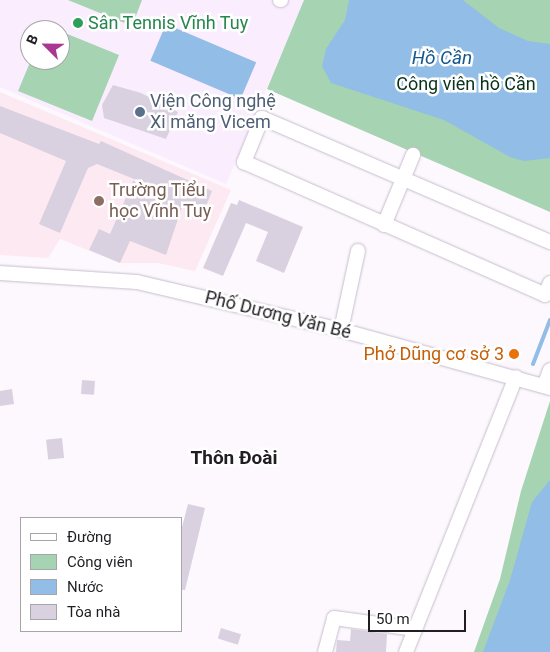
<!DOCTYPE html>
<meta charset="utf-8">
<style>
body{margin:0}
#map{position:relative;width:550px;height:652px;overflow:hidden;background:#fcf8fe;font-family:Roboto,sans-serif}
div>[style]{position:absolute}
.built>*{inset:0;background:#faedfe}
.education>*{inset:0;background:#fde9f1}
.green>*{inset:0;background:#a6d3b2}
.water>*{inset:0;background:#91bde6;transform-origin:0 0}
.stream>*{height:4px;margin:-2px;padding:0 2px;transform-origin:2px;border-radius:2px;background:#91bde6}
.building>*{inset:0;background:#dad1e0;transform-origin:0 0}
.roads{filter:drop-shadow(0 0 1px #c7bdcb) drop-shadow(0 0 1px #c7bdcb)}
.minor>*{height:14px;margin:-7px;padding:0 7px;transform-origin:7px;border-radius:7px;background:#fff}
.dots>*{width:14px;height:14px;translate:-50% -50%;box-sizing:border-box;border:2px solid #fff;border-radius:50%}
span{translate:-50% -50%;white-space:nowrap;text-align:center;line-height:1.15;-webkit-text-stroke:5px #fff;paint-order:stroke}
.leisure-label{font-size:18px;color:#27864d}
.left{translate:0 -50%;text-align:left}
.park-label{font-size:18px;color:#093219}
.service-label{font-size:18px;color:#4e5e75}
.education-label{font-size:18px;color:#785e54}
.street-label{font-size:18px;color:#211e23}
.food-label{font-size:18px;color:#c56008}
.right{translate:-100% -50%;text-align:right}
.water-label{font-size:19px;color:#16588b;font-style:italic}
.neighbourhood-label{font-size:19px;color:#211e23;font-weight:700}
.legend{position:absolute;left:20px;top:517px;width:162px;height:115px;box-sizing:border-box;background:#fff;border:1px solid #a6a5a7;margin:0;padding:6px 9px;list-style:none;font-size:15px;color:#211e23}
.legend li{display:flex;align-items:center;gap:10px;height:25px}
.legend b{width:25px;border:1px solid #a6a5a7}
.north{position:absolute;left:20px;top:20px;width:50px;height:50px;box-sizing:border-box;background:#fff;border:1px solid #a6a5a7;border-radius:50%;rotate:293deg;font-size:14px;font-weight:700;line-height:20px;text-align:center;color:#211e23}
.north::after{content:'';display:block;margin:auto;width:18px;height:22px;background:#aa3791;clip-path:polygon(50% 0,100% 100%,50% 72%,0 100%)}
.scale{position:absolute;left:368px;top:610px;width:98px;height:22px;box-sizing:border-box;border:2px solid #211e23;border-top:0;padding-left:6px;font-size:15px;line-height:18px;white-space:nowrap;color:#211e23;-webkit-text-stroke:4px #fff;paint-order:stroke}
</style>
<div id="map">
<div class="built">
<div style="clip-path:polygon(evenodd,0 0,304px 0,226px 184px,0 87px,0 0,30px 30px,60px 30px,60px 60px,30px 60px,30px 30px)"></div>
</div>
<div class="education">
<div style="clip-path:polygon(0 92px,231px 190px,195px 271px,158px 263px,120px 263px,60px 239px,48px 258px,0 255px)"></div>
</div>
<div class="green">
<div style="clip-path:polygon(68px 0,142px 0,132px 26px)"></div>
<div style="clip-path:polygon(304px 0,550px 0,550px 212px,267px 89px)"></div>
<div style="clip-path:polygon(60px 31px,119px 55px,92px 121px,18px 91px,31px 60px,60px 60px)"></div>
<div style="clip-path:polygon(550px 401px,550px 652px,474px 652px,500px 579px,521px 491px)"></div>
</div>
<div class="water">
<div style="clip-path:polygon(349px 0,463px 0,499px 28px,528px 41px,550px 44px,550px 158px,524px 161px,510px 157px,444px 120px,331px 83px,322px 66px,326px 49px,345px 20px)"></div>
<div style="left:166px;top:24px;width:98px;height:40px;rotate:23deg"></div>
<div style="clip-path:polygon(550px 480px,550px 652px,483px 652px,510px 580px,532px 502px)"></div>
</div>
<div class="stream">
<div style="left:533px;top:364px;width:47px;rotate:-68.9deg"></div>
</div>
<div class="building">
<div style="clip-path:polygon(113px 85px,141px 93px,178px 112px,166px 139px,104px 118px,102px 105px)"></div>
<div style="clip-path:polygon(0 106px,99px 144px,101px 141px,212px 191px,202px 216px,182px 207px,166px 255px,130px 241px,120px 263px,89px 250px,99px 229px,110px 234px,134px 179px,97px 164px,88px 168px,60px 233px,39px 224px,66px 161px,0 133px)"></div>
<div style="clip-path:polygon(239px 200px,303px 227px,284px 273px,256px 261px,268px 232px,246px 223px,223px 276px,203px 268px,231px 203px,237px 205px)"></div>
<div style="left:82px;top:380px;width:13px;height:14px;rotate:4deg"></div>
<div style="clip-path:polygon(12px 389px,14px 404px,0 406px,0 391px)"></div>
<div style="left:62px;top:438px;width:20px;height:16px;rotate:84deg"></div>
<div style="clip-path:polygon(188px 504px,205px 508px,185px 590px,181px 590px,181px 531px)"></div>
<div style="left:221px;top:628px;width:21px;height:11px;rotate:17deg"></div>
<div style="clip-path:polygon(351px 629px,387px 634px,386px 652px,336px 652px,337px 640px,350px 641px)"></div>
</div>
<div class="roads">
<div class="minor">
<div style="left:280px;top:0;width:1px"></div>
<div style="left:384px;top:225px;width:76px;rotate:-67.5deg"></div>
<div style="left:550px;top:242px;width:314px;rotate:-156.7deg"></div>
<div style="left:262px;top:118px;width:48px;rotate:112.2deg"></div>
<div style="left:244px;top:162px;width:329px;rotate:23.8deg"></div>
<div style="left:545px;top:295px;width:13px;rotate:-67deg"></div>
<div style="left:0;top:273px;width:137px;rotate:3.8deg"></div>
<div style="left:137px;top:282px;width:210px;rotate:13.2deg"></div>
<div style="left:341px;top:330px;width:217px;rotate:15.5deg"></div>
<div style="left:341px;top:330px;width:81px;rotate:-77.9deg"></div>
<div style="left:544px;top:386px;width:17px;rotate:-69deg"></div>
<div style="left:325px;top:652px;width:35px;rotate:-75deg"></div>
<div style="left:334px;top:618px;width:82px;rotate:7.7deg"></div>
<div style="left:406px;top:652px;width:296px;rotate:-68.2deg"></div>
</div>
</div>
<div class="dots">
<div style="left:78px;top:23px;background:#2e9e5b"></div>
<div style="left:140px;top:112px;background:#5c6f8a"></div>
<div style="left:99px;top:201px;background:#8d6e63"></div>
<div style="left:514px;top:354px;background:#e8710a"></div>
</div>
<div class="leisure-label">
<span class="left" style="left:88px;top:23px">Sân Tennis Vĩnh Tuy</span>
</div>
<div class="park-label">
<span style="left:466px;top:84px">Công viên hồ Cần</span>
</div>
<div class="service-label">
<span class="left" style="left:150px;top:112px">Viện Công nghệ<br>Xi măng Vicem</span>
</div>
<div class="education-label">
<span class="left" style="left:109px;top:201px">Trường Tiểu<br>học Vĩnh Tuy</span>
</div>
<div class="street-label">
<span style="left:278px;top:315px;rotate:14deg">Phố Dương Văn Bé</span>
</div>
<div class="food-label">
<span class="right" style="left:504px;top:354px">Phở Dũng cơ sở 3</span>
</div>
<div class="water-label">
<span style="left:442px;top:58px">Hồ Cần</span>
</div>
<div class="neighbourhood-label">
<span style="left:234px;top:458px">Thôn Đoài</span>
</div>
<ul class="legend">
<li><b style="height:6px;background:#fff"></b>Đường</li>
<li><b style="height:14px;background:#a6d3b2"></b>Công viên</li>
<li><b style="height:14px;background:#91bde6"></b>Nước</li>
<li><b style="height:14px;background:#dad1e0"></b>Tòa nhà</li>
</ul>
<div class="north">B</div>
<div class="scale">50 m</div>
</div>
